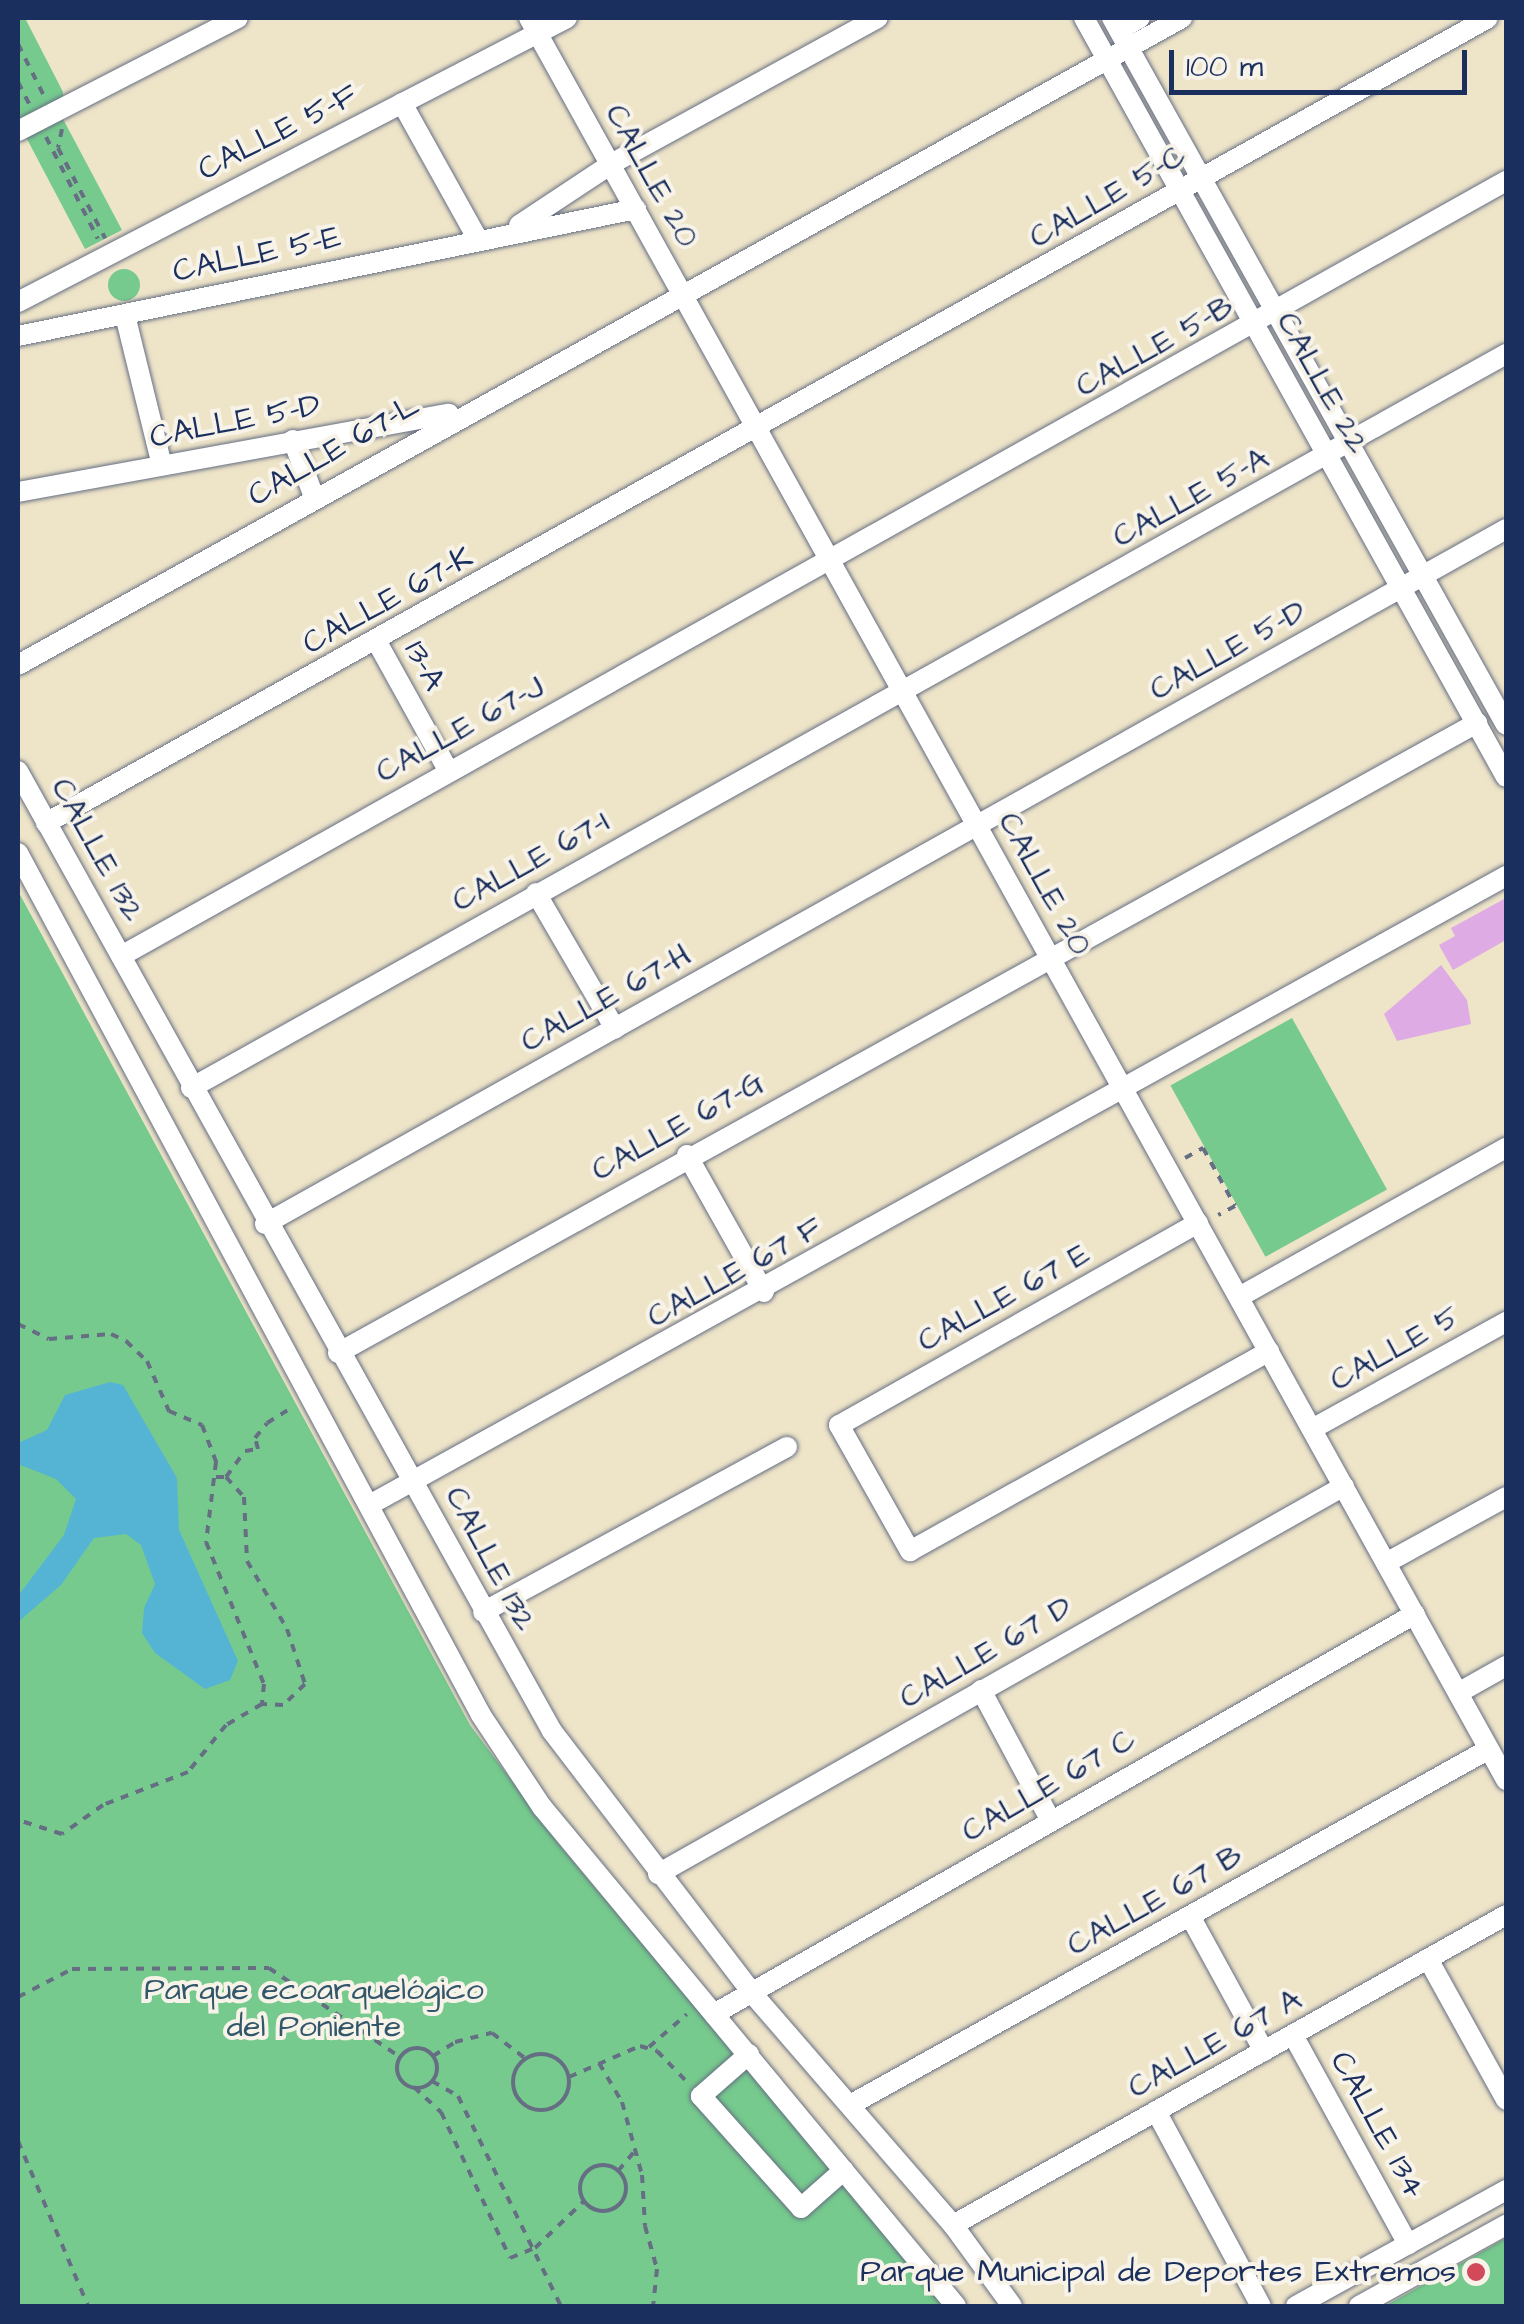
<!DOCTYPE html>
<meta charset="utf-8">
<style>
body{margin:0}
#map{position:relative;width:1524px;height:2324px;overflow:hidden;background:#eee4c8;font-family:"Architects Daughter",sans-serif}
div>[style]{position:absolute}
.green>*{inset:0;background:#76ca8d;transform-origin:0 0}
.round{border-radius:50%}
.water>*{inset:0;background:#55b4d4}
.building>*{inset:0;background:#deabe4}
.path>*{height:4px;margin-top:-2px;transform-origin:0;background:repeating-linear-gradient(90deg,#656e83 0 8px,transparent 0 16px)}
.path>.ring{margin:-2px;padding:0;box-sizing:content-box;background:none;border:4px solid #656e83;border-radius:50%}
.roads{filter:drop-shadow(0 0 2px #656e83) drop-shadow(0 0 2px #656e83)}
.minor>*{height:20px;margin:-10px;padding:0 10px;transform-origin:10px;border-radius:10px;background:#fff}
.dots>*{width:28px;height:28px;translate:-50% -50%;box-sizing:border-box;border:5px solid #f7f3e8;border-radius:50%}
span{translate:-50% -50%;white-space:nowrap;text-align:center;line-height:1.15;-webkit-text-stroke:8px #f7f3e8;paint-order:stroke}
.street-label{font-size:32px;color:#1b2f5e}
.park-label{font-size:32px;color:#32566a}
.poi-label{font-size:32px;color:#1b2f5e}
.right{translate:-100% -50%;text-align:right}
.frame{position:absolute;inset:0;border:20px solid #1b2f5e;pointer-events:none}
.scale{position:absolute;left:1169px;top:50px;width:298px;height:45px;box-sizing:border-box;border:5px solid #1b2f5e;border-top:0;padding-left:12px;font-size:30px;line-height:35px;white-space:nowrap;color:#1b2f5e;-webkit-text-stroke:8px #f7f3e8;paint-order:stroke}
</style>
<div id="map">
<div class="green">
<div style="clip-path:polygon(18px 18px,25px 18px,63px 92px,63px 119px,122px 230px,85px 249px,18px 122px)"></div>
<div class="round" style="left:108px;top:269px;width:32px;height:32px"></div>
<div style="clip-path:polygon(18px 891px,470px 1725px,562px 1848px,945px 2306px,18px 2306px)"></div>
<div style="left:1292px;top:1018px;width:196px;height:139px;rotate:61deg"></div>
<div style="clip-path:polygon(1506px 2238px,1506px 2306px,1385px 2306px)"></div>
</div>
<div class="water">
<div style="clip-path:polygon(110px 1382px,123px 1385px,177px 1478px,179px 1530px,238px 1661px,230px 1680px,205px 1689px,155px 1653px,142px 1633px,144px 1608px,155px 1584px,141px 1545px,126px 1534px,94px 1538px,61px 1585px,18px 1622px,18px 1596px,64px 1535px,76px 1499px,56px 1479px,18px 1464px,18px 1443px,47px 1430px,65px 1395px)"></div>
</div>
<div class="building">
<div style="clip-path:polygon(1506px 898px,1506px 940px,1453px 970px,1439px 945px,1455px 936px,1451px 928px)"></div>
<div style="clip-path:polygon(1441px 965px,1467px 1000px,1471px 1024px,1397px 1041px,1384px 1014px)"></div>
</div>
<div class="path">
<div style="left:18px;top:44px;width:58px;rotate:63.4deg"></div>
<div style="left:18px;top:82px;width:25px;rotate:63deg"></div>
<div style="left:62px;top:129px;width:19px;rotate:102deg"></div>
<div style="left:58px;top:148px;width:102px;rotate:62.4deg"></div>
<div style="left:46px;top:137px;width:114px;rotate:63deg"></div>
<div style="left:1185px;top:1158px;width:21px;rotate:-29deg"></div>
<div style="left:1203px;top:1148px;width:66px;rotate:61.1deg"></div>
<div style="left:1235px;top:1206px;width:19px;rotate:152deg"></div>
<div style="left:18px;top:1324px;width:34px;rotate:26deg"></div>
<div style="left:49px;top:1339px;width:62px;rotate:-4.6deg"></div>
<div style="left:111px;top:1334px;width:17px;rotate:25deg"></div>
<div style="left:126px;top:1341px;width:29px;rotate:44deg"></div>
<div style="left:147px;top:1361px;width:55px;rotate:66.3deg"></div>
<div style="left:169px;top:1411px;width:36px;rotate:23deg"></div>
<div style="left:202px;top:1425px;width:40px;rotate:69deg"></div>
<div style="left:216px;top:1462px;width:81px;rotate:97.1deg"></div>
<div style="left:206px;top:1542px;width:153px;rotate:67.8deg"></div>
<div style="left:264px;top:1684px;width:20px;rotate:96deg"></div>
<div style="left:262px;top:1704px;width:42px;rotate:149.7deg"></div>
<div style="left:226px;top:1725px;width:60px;rotate:129deg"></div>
<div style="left:188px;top:1772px;width:91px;rotate:158.8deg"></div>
<div style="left:103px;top:1805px;width:50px;rotate:144.7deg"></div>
<div style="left:62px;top:1834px;width:46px;rotate:-162.3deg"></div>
<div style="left:216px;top:1477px;width:10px"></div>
<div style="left:226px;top:1477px;width:27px;rotate:48deg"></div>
<div style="left:244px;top:1497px;width:64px;rotate:87.3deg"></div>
<div style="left:247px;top:1561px;width:79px;rotate:59.5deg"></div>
<div style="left:287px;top:1629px;width:58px;rotate:71.9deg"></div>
<div style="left:305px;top:1684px;width:30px;rotate:136deg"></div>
<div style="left:283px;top:1705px;width:21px;rotate:-177deg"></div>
<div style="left:226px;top:1477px;width:32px;rotate:-54deg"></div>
<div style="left:245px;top:1451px;width:13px;rotate:-9deg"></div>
<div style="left:258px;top:1449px;width:11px;rotate:-105deg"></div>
<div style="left:255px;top:1438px;width:19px;rotate:-51deg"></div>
<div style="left:267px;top:1423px;width:31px;rotate:-32deg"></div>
<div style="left:18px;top:1997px;width:61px;rotate:-27.4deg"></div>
<div style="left:72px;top:1969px;width:197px;rotate:-0.3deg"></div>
<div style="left:269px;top:1968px;width:158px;rotate:34.2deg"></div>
<div style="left:649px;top:2047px;width:50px;rotate:-41deg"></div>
<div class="ring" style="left:397px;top:2048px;width:36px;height:36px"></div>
<div class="ring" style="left:513px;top:2054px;width:52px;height:52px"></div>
<div style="left:433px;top:2056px;width:26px;rotate:-32deg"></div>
<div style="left:455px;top:2042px;width:38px;rotate:-14deg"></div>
<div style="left:492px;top:2033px;width:43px;rotate:37.4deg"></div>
<div style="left:599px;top:2063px;width:45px;rotate:59.5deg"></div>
<div style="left:622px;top:2102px;width:76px;rotate:74.7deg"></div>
<div style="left:642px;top:2175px;width:51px;rotate:86.6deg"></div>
<div style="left:645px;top:2226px;width:45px;rotate:74.4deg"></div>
<div style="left:657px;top:2269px;width:37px;rotate:96deg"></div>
<div style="left:569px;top:2077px;width:77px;rotate:-23.6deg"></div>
<div style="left:640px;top:2046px;width:18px;rotate:16deg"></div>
<div style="left:657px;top:2051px;width:43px;rotate:45.9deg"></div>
<div style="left:432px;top:2081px;width:30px;rotate:30deg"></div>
<div style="left:458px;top:2096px;width:234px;rotate:63.9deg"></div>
<div style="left:414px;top:2087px;width:37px;rotate:43deg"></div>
<div style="left:441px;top:2112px;width:161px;rotate:64.7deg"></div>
<div style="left:510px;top:2258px;width:27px;rotate:-22deg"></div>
<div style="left:535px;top:2248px;width:68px;rotate:-43.8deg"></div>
<div style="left:18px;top:2141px;width:179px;rotate:67deg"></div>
<div class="ring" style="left:580px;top:2165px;width:42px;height:42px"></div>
<div style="left:618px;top:2171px;width:25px;rotate:-50deg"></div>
</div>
<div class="roads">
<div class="minor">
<div style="left:529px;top:18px;width:2015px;rotate:60.99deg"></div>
<div style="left:1084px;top:18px;width:868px;rotate:60.93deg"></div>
<div style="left:1112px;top:18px;width:809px;rotate:60.87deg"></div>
<div style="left:1119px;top:30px;width:24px;rotate:-30deg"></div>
<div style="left:402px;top:103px;width:154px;rotate:60.9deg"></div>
<div style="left:18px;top:131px;width:247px;rotate:-27.2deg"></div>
<div style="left:519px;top:225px;width:110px;rotate:-33.5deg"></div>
<div style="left:611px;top:164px;width:304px;rotate:-28.7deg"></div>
<div style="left:18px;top:302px;width:618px;rotate:-27.35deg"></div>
<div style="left:125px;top:315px;width:155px;rotate:76.2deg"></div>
<div style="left:18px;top:336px;width:631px;rotate:-11.61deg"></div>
<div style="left:293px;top:440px;width:61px;rotate:69.8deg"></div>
<div style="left:18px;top:492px;width:438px;rotate:-10.3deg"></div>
<div style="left:377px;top:642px;width:146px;rotate:61deg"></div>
<div style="left:18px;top:665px;width:1332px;rotate:-29.07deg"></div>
<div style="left:18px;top:771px;width:1099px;rotate:60.92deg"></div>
<div style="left:552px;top:1731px;width:330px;rotate:52.6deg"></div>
<div style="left:752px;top:1993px;width:307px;rotate:49.1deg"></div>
<div style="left:953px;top:2225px;width:100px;rotate:53.9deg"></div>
<div style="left:46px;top:823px;width:1651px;rotate:-29.17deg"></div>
<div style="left:18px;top:853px;width:978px;rotate:61.76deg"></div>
<div style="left:481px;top:1715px;width:110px;rotate:56.5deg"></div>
<div style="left:542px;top:1807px;width:648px;rotate:50.32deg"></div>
<div style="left:536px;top:893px;width:157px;rotate:59.8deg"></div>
<div style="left:121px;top:956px;width:1587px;rotate:-29.23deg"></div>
<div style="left:191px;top:1088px;width:1506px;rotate:-29.17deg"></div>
<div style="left:687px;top:1155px;width:157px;rotate:60.7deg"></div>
<div style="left:1198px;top:1223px;width:412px;rotate:150.6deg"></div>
<div style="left:839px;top:1425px;width:145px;rotate:60.6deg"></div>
<div style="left:910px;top:1551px;width:411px;rotate:-29.1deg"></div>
<div style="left:265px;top:1224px;width:1422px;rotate:-29.25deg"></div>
<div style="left:1239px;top:1297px;width:306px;rotate:-29.2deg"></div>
<div style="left:338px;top:1353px;width:1302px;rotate:-28.95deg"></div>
<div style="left:1312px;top:1429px;width:222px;rotate:-28.9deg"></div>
<div style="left:373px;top:1503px;width:1295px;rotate:-28.96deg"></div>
<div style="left:1386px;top:1563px;width:137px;rotate:-28.8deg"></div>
<div style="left:483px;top:1612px;width:346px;rotate:-28.5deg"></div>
<div style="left:981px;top:1690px;width:146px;rotate:61.9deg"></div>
<div style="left:1458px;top:1693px;width:55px;rotate:-29.4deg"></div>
<div style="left:658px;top:1874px;width:788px;rotate:-29.49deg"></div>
<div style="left:1190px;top:1916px;width:154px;rotate:61.3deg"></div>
<div style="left:1428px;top:1959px;width:161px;rotate:61deg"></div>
<div style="left:714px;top:2014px;width:807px;rotate:-29.71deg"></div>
<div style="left:1293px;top:2035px;width:239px;rotate:61.2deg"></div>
<div style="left:749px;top:2054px;width:64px;rotate:138.8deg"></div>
<div style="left:701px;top:2096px;width:150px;rotate:48.2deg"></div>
<div style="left:801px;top:2208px;width:57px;rotate:-41.5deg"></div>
<div style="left:850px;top:2105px;width:731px;rotate:-29.12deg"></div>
<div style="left:1156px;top:2111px;width:221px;rotate:61.7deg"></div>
<div style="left:953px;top:2225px;width:634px;rotate:-29.27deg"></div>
<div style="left:1296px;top:2306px;width:240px;rotate:-28.9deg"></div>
<div style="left:1359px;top:2306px;width:168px;rotate:-28.9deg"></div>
</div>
</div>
<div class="dots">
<div style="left:1476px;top:2272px;background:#d1495b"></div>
</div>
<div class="street-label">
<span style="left:278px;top:133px;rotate:-27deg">CALLE 5-F</span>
<span style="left:651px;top:176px;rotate:61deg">CALLE 20</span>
<span style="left:1108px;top:197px;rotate:-30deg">CALLE 5-C</span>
<span style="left:257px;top:255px;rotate:-12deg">CALLE 5-E</span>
<span style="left:1155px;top:347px;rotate:-29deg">CALLE 5-B</span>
<span style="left:1322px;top:383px;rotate:61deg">CALLE 22</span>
<span style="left:235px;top:422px;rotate:-11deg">CALLE 5-D</span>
<span style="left:334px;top:451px;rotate:-30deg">CALLE 67-L</span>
<span style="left:1191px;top:498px;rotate:-29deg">CALLE 5-A</span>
<span style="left:388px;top:601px;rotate:-29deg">CALLE 67-K</span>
<span style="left:1228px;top:651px;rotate:-29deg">CALLE 5-D</span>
<span style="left:424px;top:666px;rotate:61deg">13-A</span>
<span style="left:460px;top:730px;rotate:-29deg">CALLE 67-J</span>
<span style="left:97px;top:850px;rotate:61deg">CALLE 132</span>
<span style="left:531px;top:862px;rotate:-29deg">CALLE 67-I</span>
<span style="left:1044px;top:884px;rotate:61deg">CALLE 20</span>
<span style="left:606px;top:999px;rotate:-29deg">CALLE 67-H</span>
<span style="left:678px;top:1127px;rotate:-29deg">CALLE 67-G</span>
<span style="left:735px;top:1273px;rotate:-29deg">CALLE 67 F</span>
<span style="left:1004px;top:1298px;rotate:-29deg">CALLE 67 E</span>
<span style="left:1395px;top:1349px;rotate:-29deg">CALLE 5</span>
<span style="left:490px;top:1559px;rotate:62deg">CALLE 132</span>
<span style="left:986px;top:1653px;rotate:-30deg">CALLE 67 D</span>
<span style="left:1049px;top:1786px;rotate:-30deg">CALLE 67 C</span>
<span style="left:1155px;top:1901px;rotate:-29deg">CALLE 67 B</span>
<span style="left:1215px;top:2044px;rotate:-29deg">CALLE 67 A</span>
<span style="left:1377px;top:2125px;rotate:61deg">CALLE 134</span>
</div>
<div class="park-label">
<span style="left:314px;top:2009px">Parque ecoarquelógico<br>del Poniente</span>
</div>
<div class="poi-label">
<span class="right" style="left:1456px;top:2272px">Parque Municipal de Deportes Extremos</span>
</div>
<div class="frame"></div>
<div class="scale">100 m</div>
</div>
